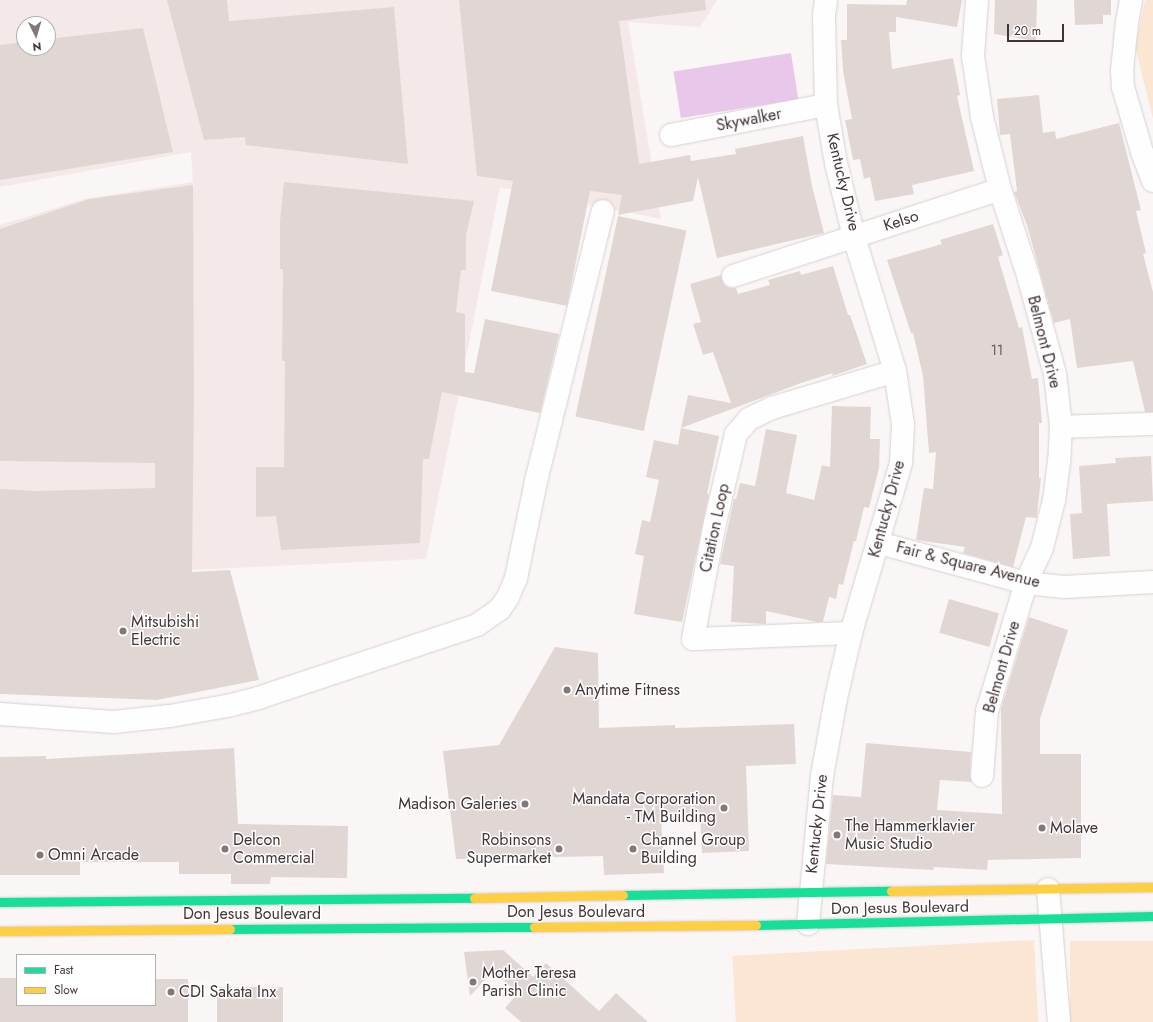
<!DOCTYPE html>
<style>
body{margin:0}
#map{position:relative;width:1153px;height:1022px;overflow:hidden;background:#faf6f6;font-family:Jost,sans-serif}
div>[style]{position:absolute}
.built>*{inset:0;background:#f5e8e8}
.green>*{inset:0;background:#fbe6d3;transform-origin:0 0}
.water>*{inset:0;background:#e8c7eb;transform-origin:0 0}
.building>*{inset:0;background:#e0d7d4;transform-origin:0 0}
.roads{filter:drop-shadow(0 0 1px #d8d0d0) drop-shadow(0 0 1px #d8d0d0)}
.street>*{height:22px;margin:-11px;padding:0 11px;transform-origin:11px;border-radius:11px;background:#fefefe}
.fast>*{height:9px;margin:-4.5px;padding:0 4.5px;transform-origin:4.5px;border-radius:4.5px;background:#16e098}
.slow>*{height:9px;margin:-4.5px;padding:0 4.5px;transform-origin:4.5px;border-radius:4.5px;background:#ffcf43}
.dots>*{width:11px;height:11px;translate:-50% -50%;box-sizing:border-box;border:2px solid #fff;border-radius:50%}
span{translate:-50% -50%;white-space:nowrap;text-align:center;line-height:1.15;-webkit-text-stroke:3px #fff;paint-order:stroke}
.number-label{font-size:14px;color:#6a5d5d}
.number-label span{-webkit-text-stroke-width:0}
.street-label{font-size:16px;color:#433435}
.poi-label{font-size:16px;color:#433435}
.left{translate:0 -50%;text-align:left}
.right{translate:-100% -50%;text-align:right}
.legend{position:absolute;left:16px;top:954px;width:140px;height:52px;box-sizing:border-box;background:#fff;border:1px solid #b4aeae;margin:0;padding:5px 7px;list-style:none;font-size:12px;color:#433435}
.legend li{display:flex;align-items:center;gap:8px;height:20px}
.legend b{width:20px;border:1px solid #b4aeae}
.north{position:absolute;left:16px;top:16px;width:40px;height:40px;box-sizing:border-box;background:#fff;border:1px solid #b4aeae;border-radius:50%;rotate:175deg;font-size:11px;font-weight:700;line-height:16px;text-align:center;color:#433435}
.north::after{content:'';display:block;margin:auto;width:14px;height:18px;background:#837879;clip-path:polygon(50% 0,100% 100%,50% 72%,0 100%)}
.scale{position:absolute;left:1007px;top:24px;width:57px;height:18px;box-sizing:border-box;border:2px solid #433435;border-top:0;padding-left:5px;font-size:12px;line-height:14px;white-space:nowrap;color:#433435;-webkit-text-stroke:3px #fff;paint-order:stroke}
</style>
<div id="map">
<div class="built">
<div style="clip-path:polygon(evenodd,0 0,717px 0,700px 27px,628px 22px,661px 219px,500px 187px,426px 559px,0 579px,0 225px,85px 199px,193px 182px,191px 152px,0 187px,0 0,24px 24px,48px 24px,48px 48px,24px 48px,24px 24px)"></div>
</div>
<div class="green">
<div style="clip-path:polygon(1145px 0,1153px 0,1153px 119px,1135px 46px)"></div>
<div style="left:1034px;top:940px;width:82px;height:302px;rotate:87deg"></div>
<div style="left:1153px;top:941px;width:81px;height:83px;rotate:90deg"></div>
</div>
<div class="water">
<div style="left:791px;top:53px;width:47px;height:119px;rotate:81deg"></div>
</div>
<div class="building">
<div style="clip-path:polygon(167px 0,227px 0,229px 21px,394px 7px,408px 164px,246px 145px,245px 137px,204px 140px)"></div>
<div style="clip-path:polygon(459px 0,705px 0,706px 10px,619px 21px,639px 164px,690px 155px,691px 161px,736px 154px,735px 149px,803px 136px,812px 186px,824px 233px,717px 258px,698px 177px,693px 201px,618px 215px,622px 195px,590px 191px,567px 306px,491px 291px,513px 181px,477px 176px)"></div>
<div style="clip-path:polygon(907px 0,962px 0,957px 27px,896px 17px,896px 32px,889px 32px,892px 69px,953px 58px,960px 95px,957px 96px,974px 171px,912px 185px,914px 194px,875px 201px,870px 177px,864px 179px,860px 159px,853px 160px,845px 120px,852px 119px,843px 71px,841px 40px,847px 40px,847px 4px,906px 5px)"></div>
<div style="clip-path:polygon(995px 0,1037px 0,1036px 41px,994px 34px)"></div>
<div style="clip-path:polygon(1074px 0,1111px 0,1111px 15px,1103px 15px,1103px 24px,1075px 25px)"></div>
<div style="clip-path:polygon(143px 28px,173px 152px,0 180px,0 45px,24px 42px,24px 48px,48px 48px,48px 39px)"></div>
<div style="clip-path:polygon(1039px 95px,1043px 133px,1055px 131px,1056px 139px,1119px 123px,1141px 210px,1136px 211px,1146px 253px,1143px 254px,1153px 292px,1153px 412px,1145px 412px,1133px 361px,1077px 368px,1070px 319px,1054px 323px,1027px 225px,1014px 192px,1017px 191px,1010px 134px,1000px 135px,997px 99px)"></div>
<div style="clip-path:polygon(284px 182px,474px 201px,466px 235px,466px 270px,461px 270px,456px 312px,465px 314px,465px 372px,474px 373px,485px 319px,559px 334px,540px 413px,442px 392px,429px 459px,423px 459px,420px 543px,281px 550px,276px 516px,256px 517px,256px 467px,284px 467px,285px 361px,282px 361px,283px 269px,280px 269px,280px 221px)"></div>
<div style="clip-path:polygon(193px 185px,194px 397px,192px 572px,230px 570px,259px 680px,157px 700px,0 694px,0 489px,36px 491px,155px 488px,155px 463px,0 461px,0 229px,89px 199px)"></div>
<div style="left:618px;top:216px;width:70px;height:205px;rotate:12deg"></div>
<div style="clip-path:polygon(993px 224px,1003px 255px,998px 257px,1019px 328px,1022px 327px,1032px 379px,1038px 378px,1042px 423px,1039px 423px,1039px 478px,1041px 478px,1037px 515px,1037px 518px,1026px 517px,1013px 567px,963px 553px,965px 547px,916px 540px,924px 488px,933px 489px,936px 452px,929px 453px,923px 376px,913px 333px,911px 333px,887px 260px,942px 244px,940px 240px)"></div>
<div style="clip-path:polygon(833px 266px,848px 315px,850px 315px,867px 364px,832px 376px,833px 373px,801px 383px,681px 428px,688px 395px,731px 403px,713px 352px,703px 355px,693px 324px,701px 322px,690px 284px,721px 275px,724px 285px,730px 288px,736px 288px,738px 294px,770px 285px,768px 280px,800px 271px,801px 275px)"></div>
<div style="clip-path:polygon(832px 406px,871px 407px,870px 439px,880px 439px,879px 468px,869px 508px,864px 507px,856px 541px,854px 541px,843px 585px,839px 584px,836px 599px,829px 597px,823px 622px,817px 622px,766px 611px,766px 624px,731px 622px,734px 566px,720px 564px,734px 499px,736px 499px,740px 483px,755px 486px,766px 429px,797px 435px,786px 493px,814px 500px,822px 465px,830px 467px)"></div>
<div style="clip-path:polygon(681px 428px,719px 436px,707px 494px,709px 494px,682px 622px,634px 614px,644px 556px,635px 554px,642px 520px,650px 522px,659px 480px,646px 477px,654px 440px,678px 445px)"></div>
<div style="clip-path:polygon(1151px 456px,1153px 501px,1107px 504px,1110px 556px,1073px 559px,1070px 514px,1082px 513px,1079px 466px,1116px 463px,1115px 458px)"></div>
<div style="left:949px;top:599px;width:52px;height:35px;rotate:16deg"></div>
<div style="clip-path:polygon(1029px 617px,1068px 630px,1040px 719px,1040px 754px,1081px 754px,1081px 858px,988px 860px,987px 870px,934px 867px,933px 870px,826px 864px,833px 795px,861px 797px,866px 743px,971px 752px,970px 775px,972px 782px,940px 780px,937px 810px,1002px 814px,1001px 709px)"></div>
<div style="clip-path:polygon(555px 647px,598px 653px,599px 728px,675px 725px,675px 728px,794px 724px,796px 764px,746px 766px,749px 851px,702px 853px,700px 814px,661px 815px,664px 873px,604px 875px,603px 856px,456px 859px,443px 751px,499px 745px)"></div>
<div style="clip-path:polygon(234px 748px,238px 824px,348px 826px,347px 878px,271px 877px,270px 884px,231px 884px,231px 874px,179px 874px,179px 862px,80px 862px,80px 875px,0 875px,0 757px,46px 756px,46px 759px)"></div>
<div style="clip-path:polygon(503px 950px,533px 977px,546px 963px,599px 1011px,616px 993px,648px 1022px,521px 1022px,505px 1008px,518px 993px,493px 971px,470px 996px,464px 952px)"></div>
<div style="clip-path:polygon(0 978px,17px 978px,17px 1005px,155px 1005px,155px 979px,188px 979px,188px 1022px,0 1022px)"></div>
<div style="left:217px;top:987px;width:66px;height:35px"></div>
</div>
<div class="roads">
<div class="street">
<div style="left:977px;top:0;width:56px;rotate:94.1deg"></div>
<div style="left:973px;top:56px;width:62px;rotate:81.6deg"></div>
<div style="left:982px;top:117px;width:74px;rotate:76deg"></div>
<div style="left:1000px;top:189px;width:95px;rotate:72.1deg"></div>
<div style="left:1029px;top:279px;width:98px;rotate:74.7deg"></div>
<div style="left:1055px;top:374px;width:53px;rotate:83.5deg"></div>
<div style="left:1061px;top:427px;width:34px;rotate:93deg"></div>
<div style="left:1059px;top:461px;width:39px;rotate:97deg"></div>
<div style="left:1054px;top:500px;width:49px;rotate:104deg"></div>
<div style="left:1042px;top:548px;width:38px;rotate:115deg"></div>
<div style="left:1026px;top:583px;width:134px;rotate:106.9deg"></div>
<div style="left:987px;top:711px;width:65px;rotate:94.4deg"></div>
<div style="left:1131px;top:0;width:22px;rotate:100deg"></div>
<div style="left:1127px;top:22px;width:48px;rotate:95.9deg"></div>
<div style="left:1122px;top:70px;width:17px;rotate:87deg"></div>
<div style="left:1123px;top:87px;width:68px;rotate:73.7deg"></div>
<div style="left:1142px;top:152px;width:31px;rotate:69deg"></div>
<div style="left:671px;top:135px;width:158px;rotate:-11deg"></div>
<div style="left:733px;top:276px;width:281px;rotate:-18deg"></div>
<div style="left:1061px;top:427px;width:92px;rotate:-1.9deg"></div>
<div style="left:879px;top:543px;width:152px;rotate:15.2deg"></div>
<div style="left:1026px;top:583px;width:39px;rotate:6deg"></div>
<div style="left:1065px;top:587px;width:88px;rotate:-3.3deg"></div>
<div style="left:851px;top:633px;width:158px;rotate:177.8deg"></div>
<div style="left:693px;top:639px;width:118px;rotate:-79.3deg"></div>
<div style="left:715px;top:523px;width:91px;rotate:-76.7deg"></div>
<div style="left:736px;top:434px;width:20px;rotate:-49deg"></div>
<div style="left:749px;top:419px;width:25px;rotate:-26deg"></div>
<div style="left:772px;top:408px;width:128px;rotate:-16.7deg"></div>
<div style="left:0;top:714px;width:114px;rotate:4deg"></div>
<div style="left:114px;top:722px;width:56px;rotate:-6.1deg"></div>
<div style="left:170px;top:716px;width:58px;rotate:-10deg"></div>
<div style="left:227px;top:706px;width:32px;rotate:-14deg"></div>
<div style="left:258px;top:698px;width:231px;rotate:-18.4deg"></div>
<div style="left:477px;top:625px;width:28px;rotate:-35deg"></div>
<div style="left:500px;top:609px;width:14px;rotate:-56deg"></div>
<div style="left:508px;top:597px;width:21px;rotate:-67deg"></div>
<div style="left:516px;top:578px;width:99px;rotate:-78.3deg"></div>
<div style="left:536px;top:481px;width:278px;rotate:-76.1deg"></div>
<div style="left:1048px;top:889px;width:133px;rotate:85.3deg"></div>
<div style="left:808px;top:924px;width:149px;rotate:-84.6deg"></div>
<div style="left:822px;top:776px;width:79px;rotate:-79.8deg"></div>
<div style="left:836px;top:698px;width:67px;rotate:-77deg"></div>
<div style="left:851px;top:633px;width:177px;rotate:-73.6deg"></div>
<div style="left:901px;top:463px;width:39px;rotate:-87deg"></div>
<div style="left:903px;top:424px;width:54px;rotate:-98.6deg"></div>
<div style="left:895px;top:371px;width:140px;rotate:-107deg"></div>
<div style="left:854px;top:237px;width:76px;rotate:-103.7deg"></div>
<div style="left:836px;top:163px;width:59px;rotate:-99.8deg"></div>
<div style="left:826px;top:105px;width:90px;rotate:-91.3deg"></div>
<div style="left:824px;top:15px;width:15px;rotate:-82deg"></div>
</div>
<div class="fast">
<div style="left:623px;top:895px;width:268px;rotate:-0.9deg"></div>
<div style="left:0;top:902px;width:474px;rotate:-0.5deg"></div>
<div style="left:756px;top:925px;width:397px;rotate:-1.3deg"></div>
<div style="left:230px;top:929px;width:304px;rotate:-0.4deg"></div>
</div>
<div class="slow">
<div style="left:891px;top:891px;width:262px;rotate:-0.9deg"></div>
<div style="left:474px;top:898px;width:149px;rotate:-1.2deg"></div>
<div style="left:534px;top:927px;width:222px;rotate:-0.5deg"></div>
<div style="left:0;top:931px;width:230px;rotate:-0.5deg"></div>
</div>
</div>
<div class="dots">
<div style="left:123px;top:631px;background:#837879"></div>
<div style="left:567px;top:690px;background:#837879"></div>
<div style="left:525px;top:804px;background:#837879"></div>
<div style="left:724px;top:808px;background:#837879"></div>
<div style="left:1042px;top:828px;background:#837879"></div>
<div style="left:837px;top:835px;background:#837879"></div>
<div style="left:225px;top:849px;background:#837879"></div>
<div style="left:559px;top:849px;background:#837879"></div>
<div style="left:633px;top:849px;background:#837879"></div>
<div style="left:40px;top:855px;background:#837879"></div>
<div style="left:473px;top:982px;background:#837879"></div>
<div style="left:171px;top:992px;background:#837879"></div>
</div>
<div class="number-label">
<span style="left:997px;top:350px">11</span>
</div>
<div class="street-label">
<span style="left:749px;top:120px;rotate:-11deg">Skywalker</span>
<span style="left:843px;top:182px;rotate:77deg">Kentucky Drive</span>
<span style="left:901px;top:221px;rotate:-18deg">Kelso</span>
<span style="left:1044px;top:342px;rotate:76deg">Belmont Drive</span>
<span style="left:887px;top:509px;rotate:-75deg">Kentucky Drive</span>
<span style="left:715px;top:528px;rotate:-78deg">Citation Loop</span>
<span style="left:968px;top:565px;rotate:14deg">Fair &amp; Square Avenue</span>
<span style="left:1002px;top:667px;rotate:-74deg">Belmont Drive</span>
<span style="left:817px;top:824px;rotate:-84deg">Kentucky Drive</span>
<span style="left:900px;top:908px;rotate:-1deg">Don Jesus Boulevard</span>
<span style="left:576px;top:912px">Don Jesus Boulevard</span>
<span style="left:252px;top:914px">Don Jesus Boulevard</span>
</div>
<div class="poi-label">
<span class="left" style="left:131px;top:631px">Mitsubishi<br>Electric</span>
<span class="left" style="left:575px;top:690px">Anytime Fitness</span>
<span class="right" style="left:716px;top:808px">Mandata Corporation<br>- TM Building</span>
<span class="right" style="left:517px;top:804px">Madison Galeries</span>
<span class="left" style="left:845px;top:835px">The Hammerklavier<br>Music Studio</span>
<span class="left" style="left:1050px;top:828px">Molave</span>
<span class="left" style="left:233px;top:849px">Delcon<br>Commercial</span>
<span class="right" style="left:551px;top:849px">Robinsons<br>Supermarket</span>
<span class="left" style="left:641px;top:849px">Channel Group<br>Building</span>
<span class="left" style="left:48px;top:855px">Omni Arcade</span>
<span class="left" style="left:482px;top:982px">Mother Teresa<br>Parish Clinic</span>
<span class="left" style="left:179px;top:992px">CDI Sakata Inx</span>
</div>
<ul class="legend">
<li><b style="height:5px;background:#16e098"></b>Fast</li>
<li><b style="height:5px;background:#ffcf43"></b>Slow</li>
</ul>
<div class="north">N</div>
<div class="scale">20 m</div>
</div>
